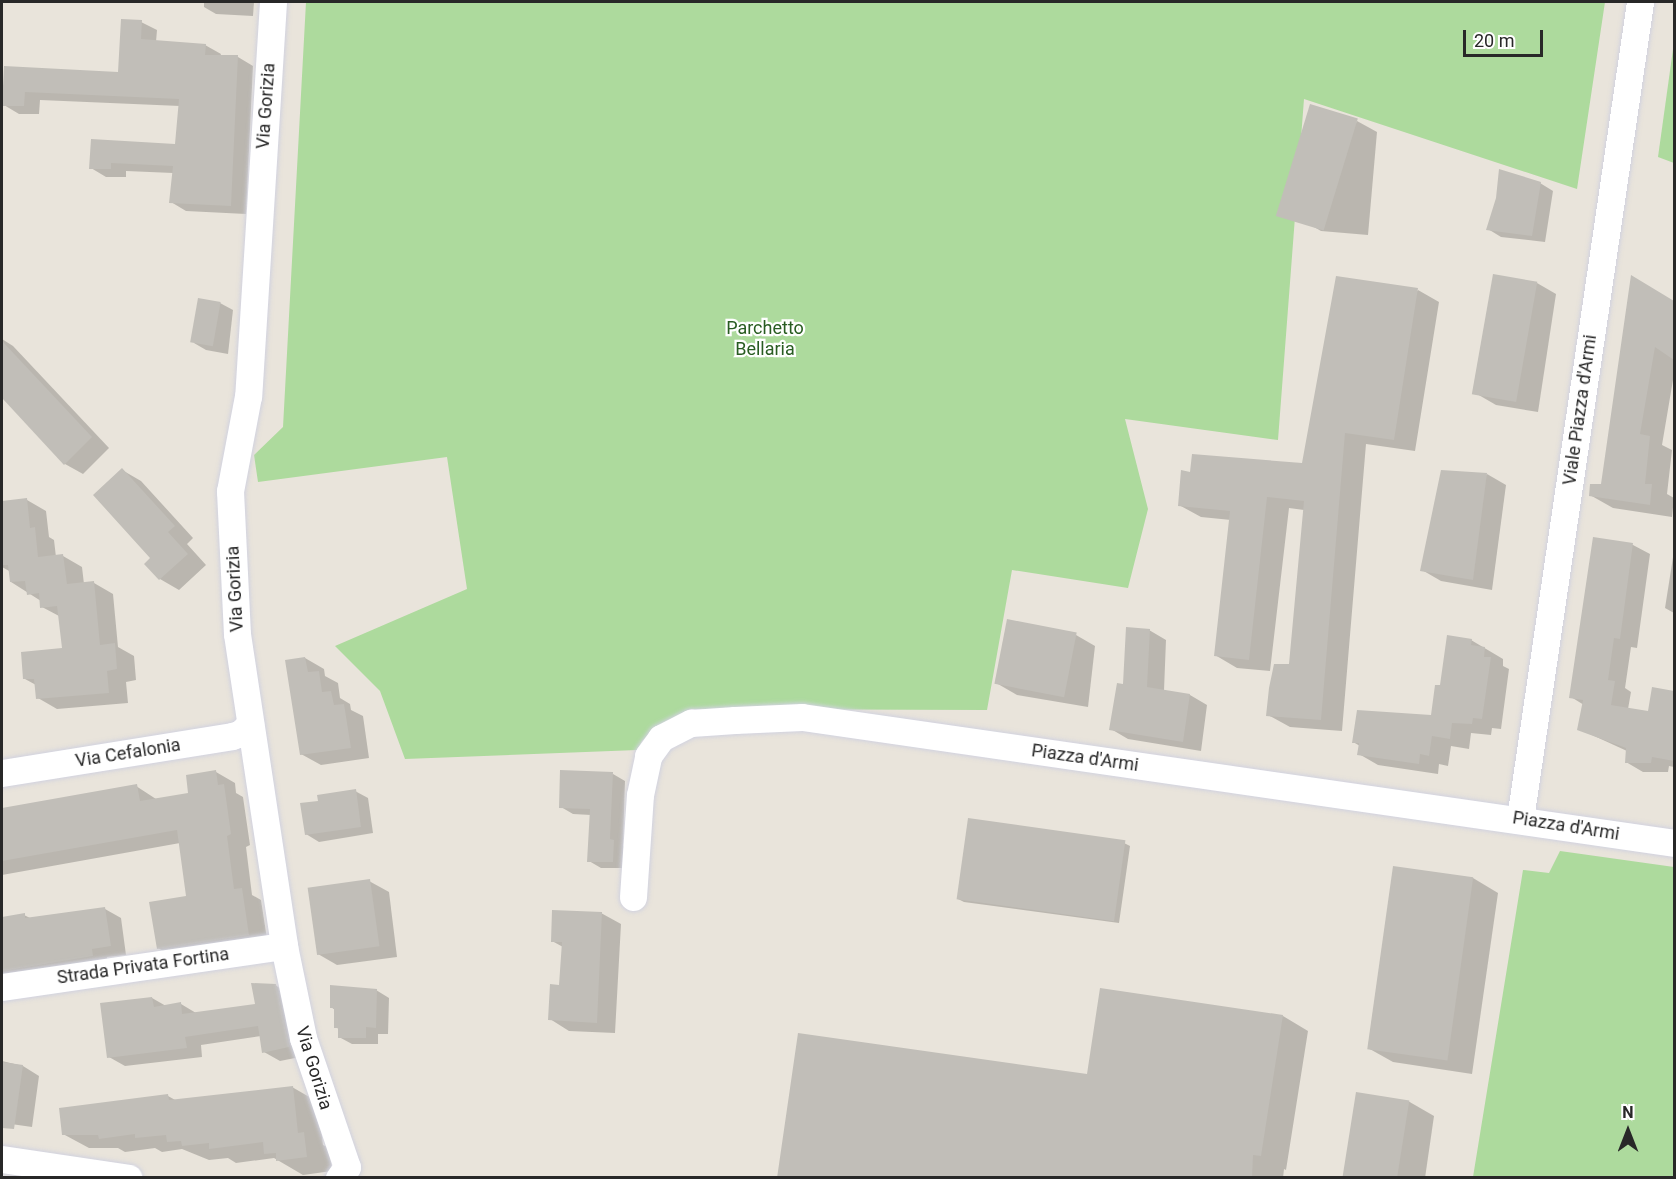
<!DOCTYPE html>
<style>
body{margin:0}
#map{position:relative;width:1676px;height:1179px;overflow:hidden;background:#e9e4db;font-family:Roboto,sans-serif}
div>[style]{position:absolute}
.green>*{inset:0;background:#adda9d}
.shadow>*{inset:0;background:#0003}
.building>*{inset:0;background:#c1beb8;transform-origin:0 0}
.roads{filter:drop-shadow(0 0 2px #d1d2df) drop-shadow(0 0 2px #d1d2df)}
.minor>*{height:27px;margin:-13.5px;padding:0 13.5px;transform-origin:13.5px;border-radius:13.5px;background:#fff}
span{translate:-50% -50%;white-space:nowrap;text-align:center;line-height:1.15;-webkit-text-stroke:4.5px #fff;paint-order:stroke}
.street-label{font-size:18px;color:#282828}
.park-label{font-size:18px;color:#285c21}
.frame{position:absolute;inset:0;border:3px solid #282828;pointer-events:none}
.north{position:absolute;left:1598px;top:1101px;width:60px;height:60px;-webkit-text-stroke:4px #fff;paint-order:stroke;rotate:0deg;font-size:16px;font-weight:700;line-height:24px;text-align:center;color:#282828}
.north::after{content:'';display:block;margin:auto;width:21px;height:27px;background:#282828;clip-path:polygon(50% 0,100% 100%,50% 72%,0 100%)}
.scale{position:absolute;left:1463px;top:30px;width:80px;height:27px;box-sizing:border-box;border:3px solid #282828;border-top:0;padding-left:8px;font-size:18px;line-height:21px;white-space:nowrap;color:#282828;-webkit-text-stroke:4px #fff;paint-order:stroke}
</style>
<div id="map">
<div class="green">
<div style="clip-path:polygon(306px 2px,1605px 2px,1577px 189px,1304px 99px,1278px 440px,1125px 419px,1148px 509px,1128px 588px,1012px 570px,987px 710px,690px 709px,653px 730px,642px 741px,637px 750px,405px 759px,380px 691px,335px 646px,467px 589px,447px 457px,258px 482px,254px 455px,283px 427px)"></div>
<div style="clip-path:polygon(1674px 42px,1674px 163px,1658px 157px)"></div>
<div style="clip-path:polygon(1560px 851px,1674px 867px,1674px 1177px,1473px 1177px,1523px 870px,1549px 873px)"></div>
</div>
<div class="shadow">
<div style="clip-path:polygon(204px 2px,254px 2px,253px 16px,216px 14px,204px 7px)"></div>
<div style="clip-path:polygon(141px 22px,157px 30px,156px 42px,205px 45px,221px 54px,220px 57px,238px 57px,253px 66px,246px 214px,186px 211px,171px 202px,173px 173px,126px 171px,126px 177px,106px 177px,91px 168px,93px 141px,176px 146px,180px 106px,40px 100px,39px 114px,19px 114px,4px 105px,6px 68px,120px 74px)"></div>
<div style="clip-path:polygon(1357px 121px,1377px 132px,1368px 235px,1321px 231px,1302px 220px)"></div>
<div style="clip-path:polygon(1540px 183px,1553px 191px,1545px 242px,1501px 237px,1488px 229px)"></div>
<div style="clip-path:polygon(1494px 275px,1537px 283px,1556px 294px,1538px 412px,1496px 405px,1477px 394px)"></div>
<div style="clip-path:polygon(1632px 277px,1674px 302px,1674px 374px,1662px 445px,1672px 450px,1667px 494px,1674px 498px,1672px 517px,1613px 508px,1590px 495px,1603px 485px)"></div>
<div style="clip-path:polygon(1418px 290px,1439px 302px,1415px 451px,1366px 444px,1342px 731px,1290px 727px,1268px 715px,1290px 665px,1304px 510px,1289px 508px,1270px 671px,1237px 668px,1215px 655px,1231px 520px,1201px 517px,1179px 505px,1192px 474px,1303px 465px)"></div>
<div style="clip-path:polygon(220px 303px,233px 310px,228px 354px,206px 350px,194px 343px)"></div>
<div style="clip-path:polygon(2px 339px,13px 346px,109px 448px,83px 474px,65px 464px,2px 396px)"></div>
<div style="clip-path:polygon(122px 470px,141px 481px,193px 538px,187px 544px,206px 565px,179px 590px,160px 579px)"></div>
<div style="clip-path:polygon(1487px 474px,1506px 485px,1492px 590px,1441px 581px,1422px 570px)"></div>
<div style="clip-path:polygon(27px 500px,46px 511px,49px 537px,54px 540px,56px 557px,63px 556px,82px 567px,84px 584px,94px 583px,113px 594px,118px 647px,134px 656px,136px 680px,126px 682px,128px 703px,57px 709px,38px 698px,36px 685px,25px 679px,63px 649px,59px 616px,42px 607px,41px 601px,11px 582px,11px 572px,2px 567px,2px 502px)"></div>
<div style="clip-path:polygon(1594px 539px,1633px 545px,1650px 554px,1637px 648px,1631px 647px,1625px 688px,1631px 692px,1628px 709px,1649px 712px,1653px 689px,1674px 692px,1674px 767px,1669px 766px,1668px 772px,1643px 772px,1626px 762px,1627px 751px,1579px 729px,1584px 705px,1571px 697px)"></div>
<div style="clip-path:polygon(1674px 551px,1674px 613px,1665px 608px)"></div>
<div style="clip-path:polygon(1149px 630px,1166px 640px,1164px 691px,1190px 695px,1207px 705px,1201px 751px,1128px 739px,1111px 729px,1125px 685px)"></div>
<div style="clip-path:polygon(1076px 635px,1095px 646px,1088px 707px,1017px 695px,998px 684px)"></div>
<div style="clip-path:polygon(1471px 640px,1503px 659px,1503px 666px,1509px 669px,1501px 729px,1492px 728px,1491px 735px,1471px 733px,1469px 749px,1451px 746px,1448px 766px,1439px 764px,1438px 774px,1378px 765px,1359px 754px,1360px 746px,1353px 742px,1433px 716px,1441px 686px)"></div>
<div style="clip-path:polygon(305px 658px,324px 669px,325px 676px,338px 683px,340px 698px,350px 704px,351px 710px,363px 716px,369px 758px,321px 765px,301px 754px)"></div>
<div style="clip-path:polygon(216px 772px,235px 783px,236px 793px,243px 797px,250px 845px,246px 847px,252px 895px,261px 900px,268px 945px,177px 959px,158px 948px,188px 897px,180px 843px,2px 875px,2px 810px,136px 786px,156px 799px,190px 794px)"></div>
<div style="clip-path:polygon(613px 774px,625px 781px,623px 846px,626px 848px,625px 868px,601px 868px,589px 861px,591px 815px,573px 814px,561px 807px)"></div>
<div style="clip-path:polygon(355px 791px,368px 798px,373px 833px,319px 842px,306px 834px,319px 802px)"></div>
<div style="clip-path:polygon(1124px 843px,1130px 846px,1119px 923px,964px 902px,958px 899px)"></div>
<div style="clip-path:polygon(1394px 867px,1473px 878px,1498px 893px,1472px 1074px,1393px 1062px,1368px 1048px)"></div>
<div style="clip-path:polygon(369px 881px,389px 892px,397px 957px,337px 965px,318px 954px)"></div>
<div style="clip-path:polygon(105px 909px,121px 918px,126px 955px,107px 957px,108px 965px,2px 986px,2px 918px,24px 915px,32px 919px)"></div>
<div style="clip-path:polygon(601px 913px,621px 924px,615px 1033px,569px 1031px,550px 1019px,561px 986px,563px 947px,552px 941px)"></div>
<div style="clip-path:polygon(275px 985px,291px 995px,305px 1056px,280px 1061px,264px 1052px,261px 1036px,201px 1045px,202px 1057px,125px 1066px,109px 1057px,152px 998px,166px 1006px,181px 1004px,196px 1013px,256px 1005px)"></div>
<div style="clip-path:polygon(376px 990px,389px 998px,388px 1034px,378px 1034px,378px 1044px,352px 1044px,339px 1037px,339px 1029px,335px 1027px,335px 1010px,331px 1007px)"></div>
<div style="clip-path:polygon(1283px 1016px,1308px 1031px,1286px 1170px,1284px 1169px,1283px 1178px,779px 1178px,1088px 1076px)"></div>
<div style="clip-path:polygon(2px 1061px,23px 1066px,39px 1076px,32px 1127px,11px 1124px,11px 1128px,2px 1126px)"></div>
<div style="clip-path:polygon(292px 1087px,318px 1102px,323px 1145px,329px 1148px,332px 1171px,303px 1175px,274px 1158px,236px 1163px,228px 1158px,209px 1160px,182px 1149px,162px 1152px,155px 1148px,125px 1152px,118px 1148px,89px 1148px,63px 1134px,168px 1096px,177px 1101px)"></div>
<div style="clip-path:polygon(1408px 1101px,1434px 1116px,1425px 1178px,1345px 1178px)"></div>
</div>
<div class="building">
<div style="clip-path:polygon(121px 19px,142px 20px,141px 39px,206px 44px,205px 55px,238px 55px,231px 206px,169px 203px,173px 166px,111px 163px,111px 169px,89px 169px,91px 139px,175px 144px,179px 99px,25px 92px,24px 106px,2px 106px,4px 66px,118px 72px)"></div>
<div style="left:1310px;top:104px;width:50px;height:117px;rotate:17deg"></div>
<div style="clip-path:polygon(1499px 169px,1541px 182px,1532px 236px,1486px 230px,1496px 198px)"></div>
<div style="left:1493px;top:274px;width:45px;height:122px;rotate:10deg"></div>
<div style="clip-path:polygon(1631px 275px,1674px 301px,1674px 360px,1655px 347px,1640px 434px,1650px 436px,1645px 484px,1652px 484px,1650px 505px,1589px 496px,1590px 484px,1601px 484px)"></div>
<div style="clip-path:polygon(1336px 276px,1418px 288px,1394px 440px,1345px 433px,1321px 720px,1266px 716px,1269px 688px,1274px 664px,1289px 664px,1304px 501px,1267px 497px,1249px 660px,1214px 656px,1230px 511px,1178px 506px,1181px 470px,1190px 472px,1192px 454px,1302px 463px)"></div>
<div style="left:198px;top:298px;width:23px;height:45px;rotate:10deg"></div>
<div style="clip-path:polygon(2px 341px,92px 437px,64px 465px,2px 398px)"></div>
<div style="clip-path:polygon(122px 468px,175px 526px,168px 532px,188px 554px,159px 580px,144px 564px,150px 558px,93px 495px)"></div>
<div style="clip-path:polygon(1441px 470px,1487px 473px,1473px 580px,1420px 571px)"></div>
<div style="clip-path:polygon(27px 498px,30px 528px,35px 527px,38px 557px,63px 554px,67px 584px,94px 581px,100px 645px,115px 643px,117px 669px,107px 671px,109px 693px,36px 699px,34px 679px,23px 679px,21px 652px,62px 648px,57px 606px,40px 608px,39px 593px,27px 595px,25px 581px,10px 582px,8px 565px,2px 565px,2px 501px)"></div>
<div style="clip-path:polygon(1593px 537px,1633px 543px,1620px 639px,1614px 638px,1608px 680px,1615px 681px,1611px 705px,1648px 711px,1652px 687px,1674px 691px,1674px 761px,1652px 757px,1651px 763px,1625px 763px,1626px 748px,1577px 730px,1583px 700px,1569px 698px)"></div>
<div style="left:1007px;top:619px;width:71px;height:66px;rotate:11deg"></div>
<div style="clip-path:polygon(1126px 627px,1150px 629px,1147px 687px,1190px 694px,1183px 742px,1109px 730px,1117px 683px,1123px 684px)"></div>
<div style="clip-path:polygon(1447px 635px,1472px 639px,1471px 645px,1485px 647px,1484px 657px,1491px 657px,1482px 719px,1473px 718px,1472px 724px,1452px 723px,1450px 739px,1432px 736px,1429px 756px,1420px 754px,1419px 764px,1357px 755px,1359px 743px,1352px 743px,1357px 710px,1431px 715px,1435px 685px,1440px 685px)"></div>
<div style="clip-path:polygon(305px 657px,308px 672px,319px 671px,322px 692px,331px 691px,334px 705px,344px 704px,351px 748px,300px 755px,285px 660px)"></div>
<div style="clip-path:polygon(216px 770px,218px 785px,224px 784px,231px 834px,227px 836px,234px 889px,242px 888px,249px 935px,157px 949px,149px 902px,186px 896px,177px 830px,2px 861px,2px 808px,137px 784px,140px 801px,188px 793px,186px 775px)"></div>
<div style="clip-path:polygon(560px 770px,613px 772px,610px 839px,614px 840px,613px 862px,587px 862px,590px 809px,559px 808px)"></div>
<div style="clip-path:polygon(356px 789px,361px 827px,305px 835px,300px 803px,318px 801px,317px 795px)"></div>
<div style="left:968px;top:818px;width:159px;height:82px;rotate:8deg"></div>
<div style="left:1393px;top:866px;width:81px;height:185px;rotate:8deg"></div>
<div style="left:370px;top:879px;width:68px;height:63px;rotate:82deg"></div>
<div style="clip-path:polygon(105px 907px,111px 946px,92px 949px,93px 956px,2px 971px,2px 917px,25px 913px,25px 918px)"></div>
<div style="clip-path:polygon(552px 910px,602px 912px,597px 1023px,548px 1020px,550px 984px,559px 985px,562px 942px,551px 942px)"></div>
<div style="clip-path:polygon(251px 983px,276px 984px,289px 1047px,262px 1053px,258px 1026px,185px 1037px,187px 1048px,107px 1058px,100px 1003px,152px 997px,154px 1007px,181px 1002px,182px 1014px,255px 1004px)"></div>
<div style="clip-path:polygon(330px 985px,377px 989px,376px 1028px,366px 1027px,366px 1038px,338px 1038px,338px 1028px,334px 1028px,334px 1008px,330px 1008px)"></div>
<div style="clip-path:polygon(1100px 988px,1283px 1015px,1261px 1156px,1253px 1155px,1252px 1178px,777px 1178px,798px 1033px,1087px 1074px)"></div>
<div style="clip-path:polygon(2px 1062px,23px 1065px,14px 1129px,2px 1128px)"></div>
<div style="clip-path:polygon(293px 1086px,298px 1133px,304px 1132px,307px 1157px,276px 1161px,276px 1153px,264px 1154px,263px 1142px,209px 1149px,209px 1143px,182px 1146px,181px 1141px,167px 1142px,166px 1135px,135px 1138px,135px 1134px,99px 1139px,98px 1135px,62px 1135px,59px 1108px,168px 1094px,169px 1100px)"></div>
<div style="left:1356px;top:1092px;width:54px;height:87px;rotate:9deg"></div>
</div>
<div class="roads">
<div class="minor">
<div style="left:273px;top:2px;width:395px;rotate:93.6deg"></div>
<div style="left:248px;top:396px;width:97px;rotate:100.7deg"></div>
<div style="left:230px;top:491px;width:143px;rotate:87.2deg"></div>
<div style="left:237px;top:634px;width:316px;rotate:81.4deg"></div>
<div style="left:284px;top:946px;width:94px;rotate:78.3deg"></div>
<div style="left:303px;top:1038px;width:136px;rotate:71.2deg"></div>
<div style="left:347px;top:1167px;width:14px;rotate:126deg"></div>
<div style="left:2px;top:773px;width:233px;rotate:-9.1deg"></div>
<div style="left:232px;top:736px;width:9px;rotate:-18deg"></div>
<div style="left:241px;top:733px;width:13px;rotate:-45deg"></div>
<div style="left:1520px;top:819px;width:826px;rotate:-81.64deg"></div>
<div style="left:633px;top:897px;width:102px;rotate:-86.1deg"></div>
<div style="left:640px;top:795px;width:40px;rotate:-78deg"></div>
<div style="left:648px;top:756px;width:22px;rotate:-54deg"></div>
<div style="left:661px;top:738px;width:34px;rotate:-27deg"></div>
<div style="left:691px;top:723px;width:44px;rotate:-3.9deg"></div>
<div style="left:735px;top:720px;width:67px;rotate:-2.6deg"></div>
<div style="left:802px;top:717px;width:881px;rotate:8.22deg"></div>
<div style="left:2px;top:987px;width:285px;rotate:-8.3deg"></div>
<div style="left:2px;top:1159px;width:128px;rotate:8.5deg"></div>
</div>
</div>
<div class="street-label">
<span style="left:266px;top:106px;rotate:-86deg">Via Gorizia</span>
<span style="left:1580px;top:410px;rotate:-82deg">Viale Piazza d'Armi</span>
<span style="left:235px;top:589px;rotate:-93deg">Via Gorizia</span>
<span style="left:128px;top:753px;rotate:-9deg">Via Cefalonia</span>
<span style="left:1085px;top:758px;rotate:8deg">Piazza d'Armi</span>
<span style="left:1566px;top:826px;rotate:9deg">Piazza d'Armi</span>
<span style="left:143px;top:966px;rotate:-8deg">Strada Privata Fortina</span>
<span style="left:314px;top:1068px;rotate:73deg">Via Gorizia</span>
</div>
<div class="park-label">
<span style="left:765px;top:339px">Parchetto<br>Bellaria</span>
</div>
<div class="frame"></div>
<div class="north">N</div>
<div class="scale">20 m</div>
</div>
